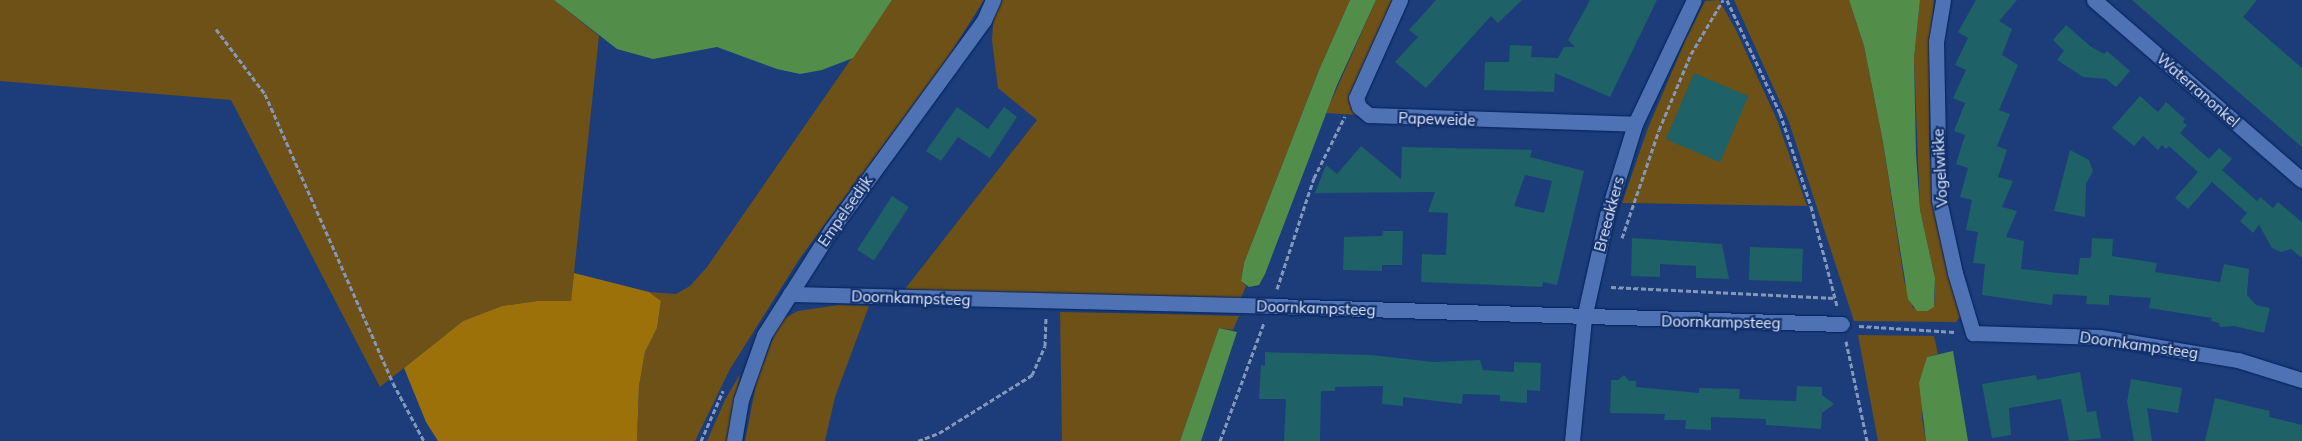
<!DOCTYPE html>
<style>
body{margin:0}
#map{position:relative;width:2302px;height:441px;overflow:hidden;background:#1c3d79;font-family:Mulish,sans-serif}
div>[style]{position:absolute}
.green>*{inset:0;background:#6d5117}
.forest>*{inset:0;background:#9c7109}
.water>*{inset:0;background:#528e4a}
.building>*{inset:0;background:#1e6166;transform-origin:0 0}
.path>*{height:3px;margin-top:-1.5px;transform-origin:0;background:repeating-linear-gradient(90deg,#8498bd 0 5px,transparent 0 7.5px)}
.roads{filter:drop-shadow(0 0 1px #03215b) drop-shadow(0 0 1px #03215b)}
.street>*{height:15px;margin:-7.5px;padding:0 7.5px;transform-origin:7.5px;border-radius:7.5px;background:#4e72b4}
span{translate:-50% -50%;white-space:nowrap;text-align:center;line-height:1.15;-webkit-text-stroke:4.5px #12316d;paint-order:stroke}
.street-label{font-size:15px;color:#e3ebfa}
</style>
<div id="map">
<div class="green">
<div style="clip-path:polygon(0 0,554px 0,599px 36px,571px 301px,537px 301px,502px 306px,463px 321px,380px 387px,231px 100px,0 81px)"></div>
<div style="clip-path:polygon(892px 0,984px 0,947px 59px,800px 258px,730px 369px,695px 441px,637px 441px,639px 386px,645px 352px,657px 328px,661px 301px,649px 292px,676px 294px,690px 286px,707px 267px)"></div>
<div style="clip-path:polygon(999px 0,1350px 0,1319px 70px,1244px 263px,1241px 281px,1246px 286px,1239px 303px,902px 293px,1037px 120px,998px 88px,992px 40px,994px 12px)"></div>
<div style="clip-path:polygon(1376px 0,1393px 0,1353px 110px,1357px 115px,1326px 113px)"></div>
<div style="clip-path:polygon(1719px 0,1736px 30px,1777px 120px,1807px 206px,1622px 203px,1648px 128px,1685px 41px,1705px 1px)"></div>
<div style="clip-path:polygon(1734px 0,1849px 0,1864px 46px,1883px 142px,1904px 280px,1913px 308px,1934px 306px,1935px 295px,1935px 278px,1920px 210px,1914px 58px,1920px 0,1934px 0,1929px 52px,1929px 144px,1932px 177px,1961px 315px,1956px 322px,1854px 321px,1789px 122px)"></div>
<div style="clip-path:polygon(839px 305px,869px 306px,835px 397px,825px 441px,745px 441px,757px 379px,777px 328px,783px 319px,798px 311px)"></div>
<div style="clip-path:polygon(1060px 312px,1166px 314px,1239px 316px,1233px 330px,1219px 328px,1180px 441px,1062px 441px)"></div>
<div style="clip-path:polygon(1858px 335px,1934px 336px,1938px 354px,1927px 357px,1922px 419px,1926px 441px,1878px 441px)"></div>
<div style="clip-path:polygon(740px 374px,728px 441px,707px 441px,725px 400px)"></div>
</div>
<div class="forest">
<div style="clip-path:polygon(574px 273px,649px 292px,661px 301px,657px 328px,645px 352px,639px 386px,637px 441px,438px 441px,426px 422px,404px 368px,463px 321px,502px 306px,537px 301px,571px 301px)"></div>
</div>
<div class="water">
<div style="clip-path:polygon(554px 0,892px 0,853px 58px,822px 70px,800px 74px,777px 69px,717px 47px,653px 59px,617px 49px)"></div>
<div style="clip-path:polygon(1350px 0,1376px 0,1337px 85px,1265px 274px,1259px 285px,1249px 287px,1241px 281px,1244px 263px,1319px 70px)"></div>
<div style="clip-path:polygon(1849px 0,1920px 0,1914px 58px,1916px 154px,1920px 210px,1935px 278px,1934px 307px,1927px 311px,1917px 311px,1908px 299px,1883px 142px,1864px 46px)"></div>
<div style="clip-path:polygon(1219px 328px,1237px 332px,1201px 441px,1180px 441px)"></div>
<div style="clip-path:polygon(1953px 351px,1968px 441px,1926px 441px,1919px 383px,1927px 357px)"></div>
</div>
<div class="building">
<div style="clip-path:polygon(1436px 0,1522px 0,1498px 23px,1491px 16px,1426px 88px,1395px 62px,1418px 37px,1409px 30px)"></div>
<div style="clip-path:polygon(1590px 0,1657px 0,1610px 97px,1555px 73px,1554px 92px,1484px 90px,1485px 62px,1509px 62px,1510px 45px,1532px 46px,1531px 57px,1558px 58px,1564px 47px,1575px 47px,1568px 40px)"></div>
<div style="clip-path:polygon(1976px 0,2017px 0,1999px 21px,2012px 29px,2002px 55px,2018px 65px,1999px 110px,2010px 114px,1997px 146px,2007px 150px,1998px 177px,2013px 181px,2002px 207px,2017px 211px,2006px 237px,2024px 241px,2021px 269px,2078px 275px,2080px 258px,2091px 258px,2092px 238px,2113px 239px,2112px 256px,2157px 263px,2155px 272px,2220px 282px,2224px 264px,2249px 269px,2247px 295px,2256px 305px,2270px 308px,2264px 333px,2234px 326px,2220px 327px,2219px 323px,2211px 321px,2212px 318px,2149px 308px,2151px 298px,2109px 295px,2109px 305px,2086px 304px,2087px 296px,2053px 294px,2052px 305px,1982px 295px,1985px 264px,1973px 263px,1978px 232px,1966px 230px,1972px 200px,1960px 197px,1968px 168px,1956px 164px,1965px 135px,1954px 131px,1965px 103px,1953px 98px,1966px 70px,1955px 65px,1968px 38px,1958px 32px)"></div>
<div style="clip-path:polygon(2132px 0,2257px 0,2243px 17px,2302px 68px,2302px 147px)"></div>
<div style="clip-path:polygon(2066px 25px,2090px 46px,2104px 54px,2107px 51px,2130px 71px,2116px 87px,2106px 79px,2083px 77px,2057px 60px,2064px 51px,2053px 40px)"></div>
<div style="left:1694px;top:73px;width:59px;height:72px;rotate:23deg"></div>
<div style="clip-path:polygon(2140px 96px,2158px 112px,2166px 102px,2185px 119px,2183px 122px,2187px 125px,2180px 133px,2209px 159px,2219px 148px,2232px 159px,2222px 170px,2257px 201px,2260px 197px,2273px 208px,2278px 202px,2302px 222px,2302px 258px,2291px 249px,2281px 252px,2272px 248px,2259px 225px,2253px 233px,2240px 221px,2247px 213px,2212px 182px,2188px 209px,2175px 198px,2198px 172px,2169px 146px,2166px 149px,2162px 145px,2158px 150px,2143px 136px,2134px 146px,2112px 128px)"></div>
<div style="clip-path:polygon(957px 107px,988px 129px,1004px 107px,1017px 117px,990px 158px,958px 137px,941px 161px,926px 151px)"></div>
<div style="clip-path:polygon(evenodd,1361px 146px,1401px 179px,1402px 147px,1532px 150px,1530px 157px,1584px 171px,1557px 285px,1543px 282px,1542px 287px,1421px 282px,1422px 254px,1446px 255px,1448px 213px,1428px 212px,1435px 192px,1315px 193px,1326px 165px,1337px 174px,1361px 146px,1525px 175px,1552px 181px,1544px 213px,1514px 206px,1525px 175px)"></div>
<div style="clip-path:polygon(2070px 150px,2089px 160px,2093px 171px,2086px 184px,2085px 217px,2054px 211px)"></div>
<div style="left:892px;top:196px;width:20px;height:64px;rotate:33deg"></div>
<div style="clip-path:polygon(1383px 231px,1403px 231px,1402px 265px,1382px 265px,1382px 271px,1343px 270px,1344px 237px,1382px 236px)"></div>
<div style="clip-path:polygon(1632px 238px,1722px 244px,1729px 279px,1696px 278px,1696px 266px,1660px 264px,1660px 277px,1631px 276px)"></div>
<div style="left:1750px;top:247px;width:53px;height:33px;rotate:2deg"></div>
<div style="clip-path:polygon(1265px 352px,1371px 355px,1433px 362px,1480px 360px,1483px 370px,1514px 372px,1514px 362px,1541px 363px,1540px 391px,1527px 390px,1527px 403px,1500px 401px,1500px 395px,1463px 394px,1462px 404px,1403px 397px,1403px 406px,1382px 404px,1383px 386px,1335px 387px,1335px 391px,1321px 391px,1320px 441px,1284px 441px,1286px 399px,1259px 399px,1261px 365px,1265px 366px)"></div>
<div style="clip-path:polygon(2080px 372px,2087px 412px,2096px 411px,2101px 438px,2069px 441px,2061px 399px,2009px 408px,2011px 435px,1992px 438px,1982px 384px,2036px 375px,2037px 380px)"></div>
<div style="clip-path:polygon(1624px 375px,1629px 381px,1636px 381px,1636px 387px,1699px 393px,1699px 388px,1740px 389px,1739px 399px,1796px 401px,1797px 386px,1822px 387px,1822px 395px,1834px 404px,1822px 413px,1821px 429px,1766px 425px,1766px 419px,1711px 417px,1711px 430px,1685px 429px,1686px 420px,1664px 420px,1665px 414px,1610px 413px,1611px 380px,1618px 380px)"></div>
<div style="clip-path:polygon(2131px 379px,2182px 388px,2178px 413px,2147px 408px,2152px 441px,2134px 441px,2127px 402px)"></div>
<div style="clip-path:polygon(2215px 398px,2270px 411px,2269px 417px,2302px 425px,2302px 441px,2205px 441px)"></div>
</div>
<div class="path">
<div style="left:1727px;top:0;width:125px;rotate:64.9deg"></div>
<div style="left:1780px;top:113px;width:98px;rotate:71.6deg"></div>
<div style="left:1811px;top:206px;width:103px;rotate:75.4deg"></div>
<div style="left:216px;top:29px;width:81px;rotate:53deg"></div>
<div style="left:265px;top:94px;width:316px;rotate:66.1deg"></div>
<div style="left:393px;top:383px;width:66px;rotate:61.9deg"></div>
<div style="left:1622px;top:238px;width:114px;rotate:-71.1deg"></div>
<div style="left:1659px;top:130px;width:82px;rotate:-67.2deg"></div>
<div style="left:1691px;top:54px;width:63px;rotate:-59.3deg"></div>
<div style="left:1611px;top:287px;width:224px;rotate:2.8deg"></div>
<div style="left:1277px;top:289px;width:117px;rotate:-71.6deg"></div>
<div style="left:1314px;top:178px;width:69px;rotate:-63.4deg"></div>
<div style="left:1859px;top:326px;width:96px;rotate:3.6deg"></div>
<div style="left:1846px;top:341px;width:102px;rotate:78.1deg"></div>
<div style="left:701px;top:441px;width:55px;rotate:-66.3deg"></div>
<div style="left:918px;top:441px;width:22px;rotate:-21deg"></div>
<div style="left:939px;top:433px;width:110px;rotate:-31.9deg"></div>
<div style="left:1032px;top:375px;width:32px;rotate:-66deg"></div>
<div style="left:1045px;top:346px;width:28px;rotate:-88deg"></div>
<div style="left:1220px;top:441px;width:126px;rotate:-69.6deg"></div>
</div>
<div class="roads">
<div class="street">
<div style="left:1400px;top:0;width:107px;rotate:114.2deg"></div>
<div style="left:1356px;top:98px;width:9px;rotate:72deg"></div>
<div style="left:1359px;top:107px;width:13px;rotate:39deg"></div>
<div style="left:1369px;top:115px;width:266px;rotate:1.9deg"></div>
<div style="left:1943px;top:0;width:43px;rotate:99.5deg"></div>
<div style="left:1936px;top:42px;width:158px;rotate:88.9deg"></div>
<div style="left:1939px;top:200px;width:75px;rotate:77.6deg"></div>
<div style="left:1955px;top:273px;width:63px;rotate:73.3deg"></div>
<div style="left:1973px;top:333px;width:127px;rotate:1.8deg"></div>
<div style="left:2100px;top:337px;width:140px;rotate:9.5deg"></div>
<div style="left:2238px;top:360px;width:67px;rotate:17.4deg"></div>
<div style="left:2094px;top:0;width:275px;rotate:40.9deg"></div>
<div style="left:790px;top:294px;width:482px;rotate:1.4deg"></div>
<div style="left:1272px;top:306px;width:570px;rotate:1.81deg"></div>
<div style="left:734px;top:441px;width:42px;rotate:-80.3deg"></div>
<div style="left:741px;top:400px;width:69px;rotate:-70.5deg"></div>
<div style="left:764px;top:335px;width:125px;rotate:-57.5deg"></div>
<div style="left:831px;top:230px;width:260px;rotate:-53.9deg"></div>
<div style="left:984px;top:20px;width:22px;rotate:-66deg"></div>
<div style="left:1572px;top:441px;width:124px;rotate:-84.4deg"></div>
<div style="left:1584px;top:318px;width:106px;rotate:-77.4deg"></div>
<div style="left:1607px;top:215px;width:95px;rotate:-72.9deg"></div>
<div style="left:1635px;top:124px;width:137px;rotate:-64.6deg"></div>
</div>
</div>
<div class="street-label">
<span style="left:2198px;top:90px;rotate:41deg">Waterranonkel</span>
<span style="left:1437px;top:119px;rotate:2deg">Papeweide</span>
<span style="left:1940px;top:168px;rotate:-93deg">Vogelwikke</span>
<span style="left:845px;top:211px;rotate:-55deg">Empelsedijk</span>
<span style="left:1609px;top:214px;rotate:-75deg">Breeakkers</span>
<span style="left:911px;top:298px;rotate:2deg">Doornkampsteeg</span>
<span style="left:1316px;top:308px;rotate:2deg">Doornkampsteeg</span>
<span style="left:1721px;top:322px;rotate:1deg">Doornkampsteeg</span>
<span style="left:2139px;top:345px;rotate:8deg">Doornkampsteeg</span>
</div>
</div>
